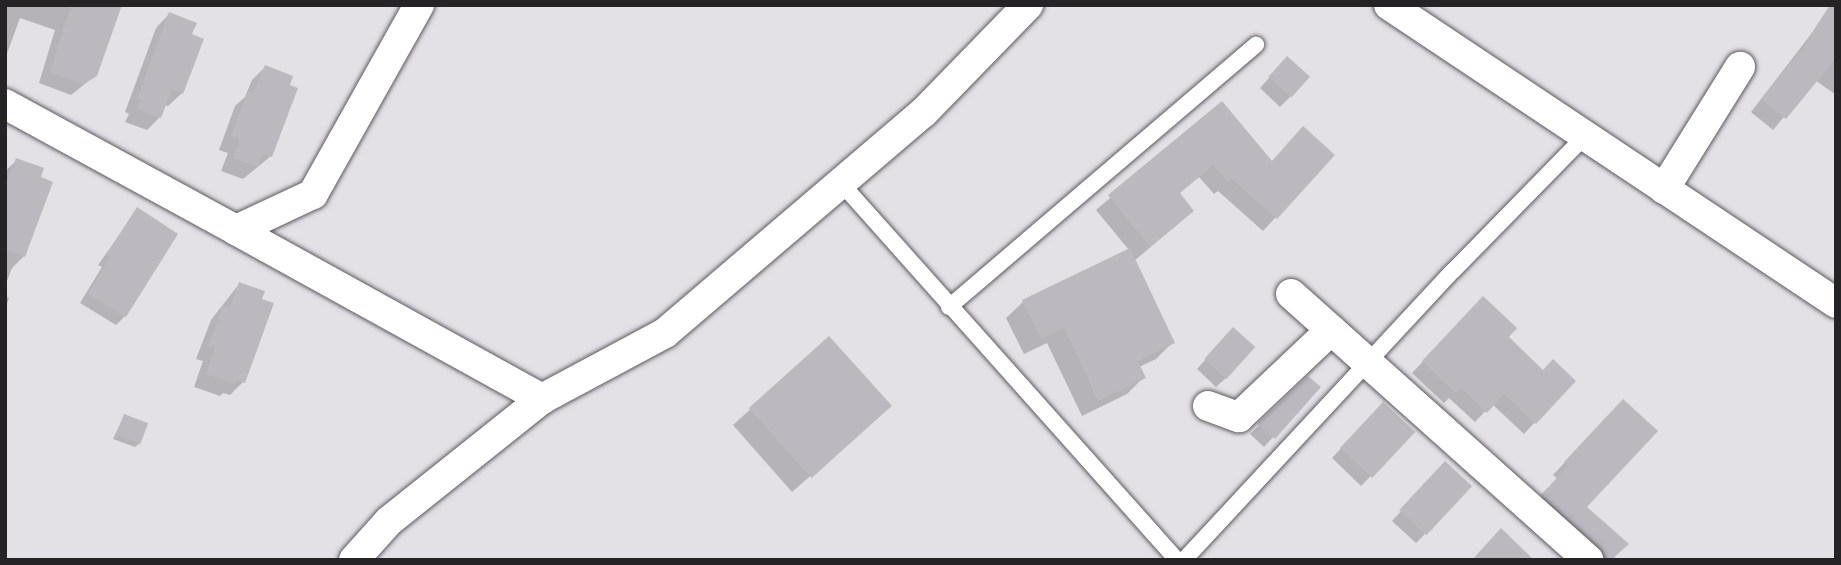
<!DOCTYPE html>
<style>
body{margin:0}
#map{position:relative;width:1841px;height:565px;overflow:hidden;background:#e3e0e6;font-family:"Titillium Web",sans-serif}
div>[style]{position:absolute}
.shadow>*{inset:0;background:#0003}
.building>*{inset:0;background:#bbb9bf;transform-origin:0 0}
.roads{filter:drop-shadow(0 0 2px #5c595f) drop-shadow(0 0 2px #5c595f)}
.service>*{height:16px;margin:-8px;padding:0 8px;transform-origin:8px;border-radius:8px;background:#fff}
.minor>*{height:30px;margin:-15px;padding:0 15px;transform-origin:15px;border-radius:15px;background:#fff}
span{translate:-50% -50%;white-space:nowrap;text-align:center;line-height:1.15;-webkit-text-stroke:7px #fff;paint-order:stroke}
.frame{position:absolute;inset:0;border:7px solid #252326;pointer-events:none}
</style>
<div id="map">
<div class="shadow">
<div style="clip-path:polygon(5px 5px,119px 5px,96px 75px,71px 95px,39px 83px,55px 30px,20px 18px,5px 59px)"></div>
<div style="clip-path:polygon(169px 14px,190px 36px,182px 93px,168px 106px,164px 105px,160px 117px,147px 130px,125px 122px,129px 114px,125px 112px,156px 28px)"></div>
<div style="clip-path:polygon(1825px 16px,1836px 24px,1836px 95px,1815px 80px,1773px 130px,1751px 112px)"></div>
<div style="clip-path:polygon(265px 67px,271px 156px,243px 179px,221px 171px,228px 153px,219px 150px,235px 106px,245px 97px,252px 80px)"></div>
<div style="clip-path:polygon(1278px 68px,1290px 97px,1280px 107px,1260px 88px)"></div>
<div style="clip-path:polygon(1221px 103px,1271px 163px,1333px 155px,1263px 231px,1218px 191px,1214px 194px,1199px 177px,1178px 194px,1178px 224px,1134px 261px,1173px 342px,1156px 359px,1139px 367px,1144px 377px,1127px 394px,1082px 416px,1047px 343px,1024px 354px,1006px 318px,1023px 302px,1129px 250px,1096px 210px)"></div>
<div style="clip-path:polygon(17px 160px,24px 256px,12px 268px,5px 286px,5px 171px)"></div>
<div style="clip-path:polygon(137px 210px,125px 316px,116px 325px,80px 303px,102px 267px,98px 265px)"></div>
<div style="clip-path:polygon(239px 284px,243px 382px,230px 395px,223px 393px,220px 396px,194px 387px,203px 361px,196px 359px,211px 320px)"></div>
<div style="clip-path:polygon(5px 296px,9px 298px,5px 309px)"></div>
<div style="clip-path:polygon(1472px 309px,1543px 372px,1535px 422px,1524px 434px,1492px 404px,1475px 422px,1449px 398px,1444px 403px,1412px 373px)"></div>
<div style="clip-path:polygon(829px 338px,872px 422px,792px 492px,733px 425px)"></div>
<div style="clip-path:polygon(1224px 339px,1226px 378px,1216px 387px,1197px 369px)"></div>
<div style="clip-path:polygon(1308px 378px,1319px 387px,1264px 447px,1250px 434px)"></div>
<div style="clip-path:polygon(1374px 413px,1413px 432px,1361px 486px,1332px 458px)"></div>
<div style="clip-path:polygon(1611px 413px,1584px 507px,1626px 544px,1612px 560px,1587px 560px,1531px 508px,1558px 479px,1553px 475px)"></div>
<div style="clip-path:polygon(124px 416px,140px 443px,135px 447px,113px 439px)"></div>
<div style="clip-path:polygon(1436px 473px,1425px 534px,1416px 543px,1392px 521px)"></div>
</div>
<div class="building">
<div style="clip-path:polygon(71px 5px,122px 5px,97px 76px,84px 84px,50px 72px)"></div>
<div style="clip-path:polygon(1830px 5px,1836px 5px,1836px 58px,1786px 119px,1761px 99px,1811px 38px,1809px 37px)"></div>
<div style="clip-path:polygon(169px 12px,197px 23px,192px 34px,204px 39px,183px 94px,172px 89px,161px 118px,137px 109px,141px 100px,137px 99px)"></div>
<div style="left:1287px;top:56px;width:31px;height:28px;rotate:42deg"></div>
<div style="clip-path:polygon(265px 65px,293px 76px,290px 85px,298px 88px,272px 157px,263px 154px,258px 167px,233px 158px,240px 140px,231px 136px,248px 91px,253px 93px)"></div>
<div style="clip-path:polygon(1222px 101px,1272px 161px,1303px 126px,1335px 155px,1277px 219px,1232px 179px,1228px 182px,1213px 165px,1180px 193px,1194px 211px,1150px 247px,1108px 195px)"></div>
<div style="clip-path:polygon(16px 158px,44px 168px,41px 177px,53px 182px,25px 257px,5px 250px,5px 187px)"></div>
<div style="clip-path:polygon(137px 207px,178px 234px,126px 317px,88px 294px,110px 257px,106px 255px)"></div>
<div style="clip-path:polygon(1130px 248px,1175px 343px,1138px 361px,1146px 378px,1098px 401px,1064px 327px,1041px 339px,1022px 300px)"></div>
<div style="clip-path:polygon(239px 282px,265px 291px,262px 299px,274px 303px,245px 383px,236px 380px,235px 384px,206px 374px,215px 348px,208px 346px,223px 305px,230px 307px)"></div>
<div style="clip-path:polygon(1483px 296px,1517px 328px,1509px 337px,1543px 370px,1553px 359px,1576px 381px,1536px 424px,1504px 394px,1487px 413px,1461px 388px,1456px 393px,1422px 361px)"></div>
<div style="left:1233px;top:327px;width:30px;height:43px;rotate:42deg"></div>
<div style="left:829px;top:336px;width:94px;height:108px;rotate:48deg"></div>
<div style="clip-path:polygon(1308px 376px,1321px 387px,1275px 439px,1257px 424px)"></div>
<div style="clip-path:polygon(1623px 399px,1658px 431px,1587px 507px,1629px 544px,1611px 560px,1541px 495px,1568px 466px,1564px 462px)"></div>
<div style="left:1383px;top:402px;width:44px;height:63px;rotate:43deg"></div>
<div style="left:124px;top:414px;width:26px;height:22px;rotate:21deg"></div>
<div style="left:1445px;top:461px;width:37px;height:67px;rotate:43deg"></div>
<div style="clip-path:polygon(1501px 528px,1534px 560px,1472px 560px)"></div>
</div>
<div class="roads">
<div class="service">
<div style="left:841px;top:183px;width:505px;rotate:48.29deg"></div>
<div style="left:949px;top:307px;width:404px;rotate:-40.5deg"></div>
<div style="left:1184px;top:560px;width:395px;rotate:-47.1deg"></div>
<div style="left:1453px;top:271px;width:189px;rotate:-45.6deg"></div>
</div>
<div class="minor">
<div style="left:419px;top:5px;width:217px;rotate:119.3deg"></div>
<div style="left:313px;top:194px;width:85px;rotate:154.9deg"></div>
<div style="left:236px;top:230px;width:350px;rotate:28.9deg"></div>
<div style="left:1389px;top:5px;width:537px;rotate:33.69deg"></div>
<div style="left:5px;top:104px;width:263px;rotate:28.6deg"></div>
<div style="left:1664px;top:189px;width:144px;rotate:-58.1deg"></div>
<div style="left:1291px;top:294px;width:399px;rotate:41.8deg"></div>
<div style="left:1208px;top:406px;width:33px;rotate:20deg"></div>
<div style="left:1239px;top:417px;width:127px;rotate:-43.4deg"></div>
<div style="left:354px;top:560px;width:52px;rotate:-48.1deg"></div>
<div style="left:389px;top:521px;width:196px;rotate:-38.6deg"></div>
<div style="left:542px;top:399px;width:140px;rotate:-28.2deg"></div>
<div style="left:665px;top:333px;width:339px;rotate:-40.5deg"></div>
<div style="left:923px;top:113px;width:151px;rotate:-45.8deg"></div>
</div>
</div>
<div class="frame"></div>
</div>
